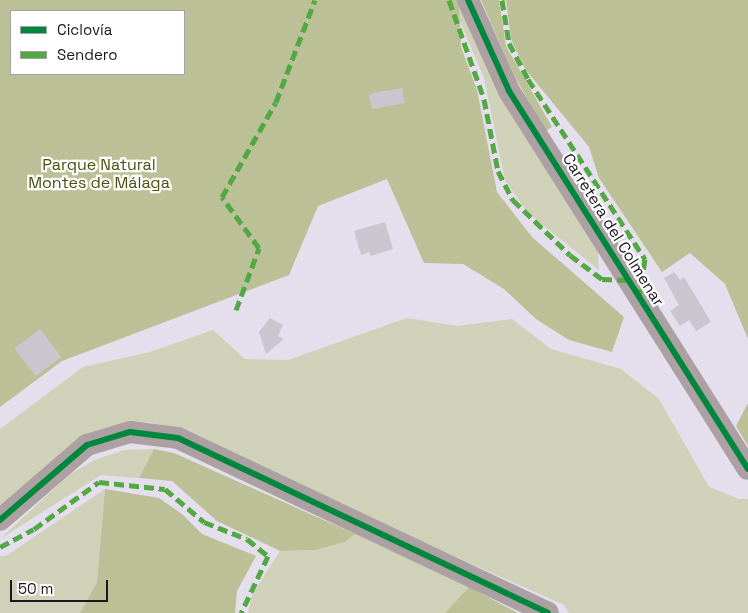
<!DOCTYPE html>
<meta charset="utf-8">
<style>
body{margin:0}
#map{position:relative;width:748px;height:613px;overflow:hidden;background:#e5deec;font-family:"Space Grotesk",sans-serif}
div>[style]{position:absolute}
.green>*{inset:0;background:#cfd1b9}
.forest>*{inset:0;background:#bcc097}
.building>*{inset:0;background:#cbc5d0;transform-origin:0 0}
.secondary>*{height:22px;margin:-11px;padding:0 11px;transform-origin:11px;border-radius:11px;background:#ada0a3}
.quiet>*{height:5px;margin-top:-2.5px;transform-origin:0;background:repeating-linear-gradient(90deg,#52a943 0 10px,transparent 0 15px)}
.cycleway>*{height:6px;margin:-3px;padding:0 3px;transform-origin:3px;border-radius:3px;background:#00873e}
span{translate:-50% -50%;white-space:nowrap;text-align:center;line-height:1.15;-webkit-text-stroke:4.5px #fff;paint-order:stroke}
.park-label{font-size:16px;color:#485010}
.street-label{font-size:16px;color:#1b161f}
.legend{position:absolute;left:10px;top:10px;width:175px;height:65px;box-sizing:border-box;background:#fff;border:1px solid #a4a2a5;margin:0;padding:6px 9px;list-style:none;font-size:15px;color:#1b161f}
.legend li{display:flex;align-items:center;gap:10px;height:25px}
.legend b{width:25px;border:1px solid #a4a2a5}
.scale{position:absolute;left:10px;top:580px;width:98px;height:22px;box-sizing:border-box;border:2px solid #1b161f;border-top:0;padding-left:6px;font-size:15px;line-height:18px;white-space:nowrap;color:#1b161f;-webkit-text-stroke:4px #fff;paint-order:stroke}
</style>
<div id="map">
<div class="green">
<div style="clip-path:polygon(459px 0,597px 243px,599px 270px,527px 212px,505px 180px,484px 78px,460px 21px)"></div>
<div style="clip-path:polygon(407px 318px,457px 326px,512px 319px,551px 349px,621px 369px,659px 399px,709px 487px,739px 499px,748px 499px,748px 613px,569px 613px,564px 605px,357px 513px,188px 430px,147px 422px,102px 429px,0 506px,0 429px,83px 367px,150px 352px,213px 330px,245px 359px,288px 360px)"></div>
<div style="clip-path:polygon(154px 449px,139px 478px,101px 475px,0 539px,69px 475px,94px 460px,124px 450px)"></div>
<div style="clip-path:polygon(105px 489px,97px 582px,80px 613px,0 613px,0 556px,6px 556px)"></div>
<div style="clip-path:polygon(355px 534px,469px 587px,445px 613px,248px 613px,252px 595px,280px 551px,316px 550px,345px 542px)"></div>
</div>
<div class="forest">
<div style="clip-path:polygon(evenodd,0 0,459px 0,461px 47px,477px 90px,497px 192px,532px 237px,624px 317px,612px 352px,569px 340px,536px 319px,504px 289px,463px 264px,424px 263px,387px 179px,318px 206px,289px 275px,62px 361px,0 407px,0 0,11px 11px,184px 11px,184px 74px,11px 74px,11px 11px)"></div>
<div style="clip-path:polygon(481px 0,499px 0,506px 46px,552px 127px,545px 131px,514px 75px)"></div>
<div style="clip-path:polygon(506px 0,748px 0,748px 339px,725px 284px,690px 253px,662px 272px,599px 178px,589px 147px,525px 69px,511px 39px)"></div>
<div style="clip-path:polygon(748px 403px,748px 446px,736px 426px)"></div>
<div style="clip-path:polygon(154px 449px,174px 453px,355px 534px,345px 542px,316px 550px,280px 551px,217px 521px,172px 481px,139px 478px)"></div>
<div style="clip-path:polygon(105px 489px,159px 498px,182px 514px,202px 534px,256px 556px,237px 591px,235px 613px,80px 613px,97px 582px)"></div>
<div style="clip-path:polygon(469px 587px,518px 613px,445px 613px)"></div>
</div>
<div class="building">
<div style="clip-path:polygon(402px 88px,405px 103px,372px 109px,369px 96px,372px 93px)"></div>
<div style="clip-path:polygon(385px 222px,393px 249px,371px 256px,369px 252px,361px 255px,354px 231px)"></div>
<div style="clip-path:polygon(674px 272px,680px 280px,684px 277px,711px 322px,696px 331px,689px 320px,680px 326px,670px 311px,679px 305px,664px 278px)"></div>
<div style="clip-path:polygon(270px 318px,283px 325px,278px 336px,284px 339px,266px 354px,259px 332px)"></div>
<div style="left:40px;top:329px;width:35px;height:32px;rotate:53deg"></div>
</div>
<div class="secondary">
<div style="left:468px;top:0;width:100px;rotate:65.7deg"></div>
<div style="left:509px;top:91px;width:447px;rotate:57.7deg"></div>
<div style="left:0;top:520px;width:115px;rotate:-40.8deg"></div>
<div style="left:87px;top:445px;width:45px;rotate:-16.8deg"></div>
<div style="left:130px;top:432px;width:48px;rotate:7.1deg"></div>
<div style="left:178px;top:438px;width:409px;rotate:25.3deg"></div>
</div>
<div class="quiet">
<div style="left:449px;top:0;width:105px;rotate:70.5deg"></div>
<div style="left:484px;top:99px;width:73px;rotate:79deg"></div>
<div style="left:498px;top:171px;width:33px;rotate:63deg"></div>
<div style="left:513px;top:200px;width:79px;rotate:44deg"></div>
<div style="left:570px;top:255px;width:40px;rotate:37deg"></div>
<div style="left:602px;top:279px;width:27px;rotate:2deg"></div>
<div style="left:502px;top:0;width:44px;rotate:80.8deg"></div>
<div style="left:509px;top:43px;width:41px;rotate:62.2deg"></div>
<div style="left:528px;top:79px;width:215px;rotate:57deg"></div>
<div style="left:645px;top:259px;width:36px;rotate:99deg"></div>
<div style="left:236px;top:310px;width:66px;rotate:-69.6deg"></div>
<div style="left:259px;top:248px;width:63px;rotate:-126deg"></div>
<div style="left:222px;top:197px;width:109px;rotate:-60.4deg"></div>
<div style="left:276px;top:102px;width:109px;rotate:-69.1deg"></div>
<div style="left:0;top:547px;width:38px;rotate:-28deg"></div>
<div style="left:34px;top:529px;width:80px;rotate:-35.9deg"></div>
<div style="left:99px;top:482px;width:66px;rotate:6.1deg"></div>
<div style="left:165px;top:489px;width:51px;rotate:40.2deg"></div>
<div style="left:204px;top:522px;width:46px;rotate:21.6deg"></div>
<div style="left:247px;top:539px;width:27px;rotate:39deg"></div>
<div style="left:268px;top:556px;width:63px;rotate:115.3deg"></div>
</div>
<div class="cycleway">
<div style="left:468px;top:0;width:100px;rotate:65.7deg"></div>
<div style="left:509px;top:91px;width:447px;rotate:57.7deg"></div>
<div style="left:0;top:520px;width:115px;rotate:-40.8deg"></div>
<div style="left:87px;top:445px;width:45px;rotate:-16.8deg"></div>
<div style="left:130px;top:432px;width:48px;rotate:7.1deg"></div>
<div style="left:178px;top:438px;width:409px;rotate:25.3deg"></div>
</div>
<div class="park-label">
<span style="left:99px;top:174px">Parque Natural<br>Montes de Málaga</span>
</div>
<div class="street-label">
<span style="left:613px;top:230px;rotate:58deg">Carretera del Colmenar</span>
</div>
<ul class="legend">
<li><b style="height:6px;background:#00873e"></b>Ciclovía</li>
<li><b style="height:6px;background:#52a943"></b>Sendero</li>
</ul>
<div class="scale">50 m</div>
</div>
